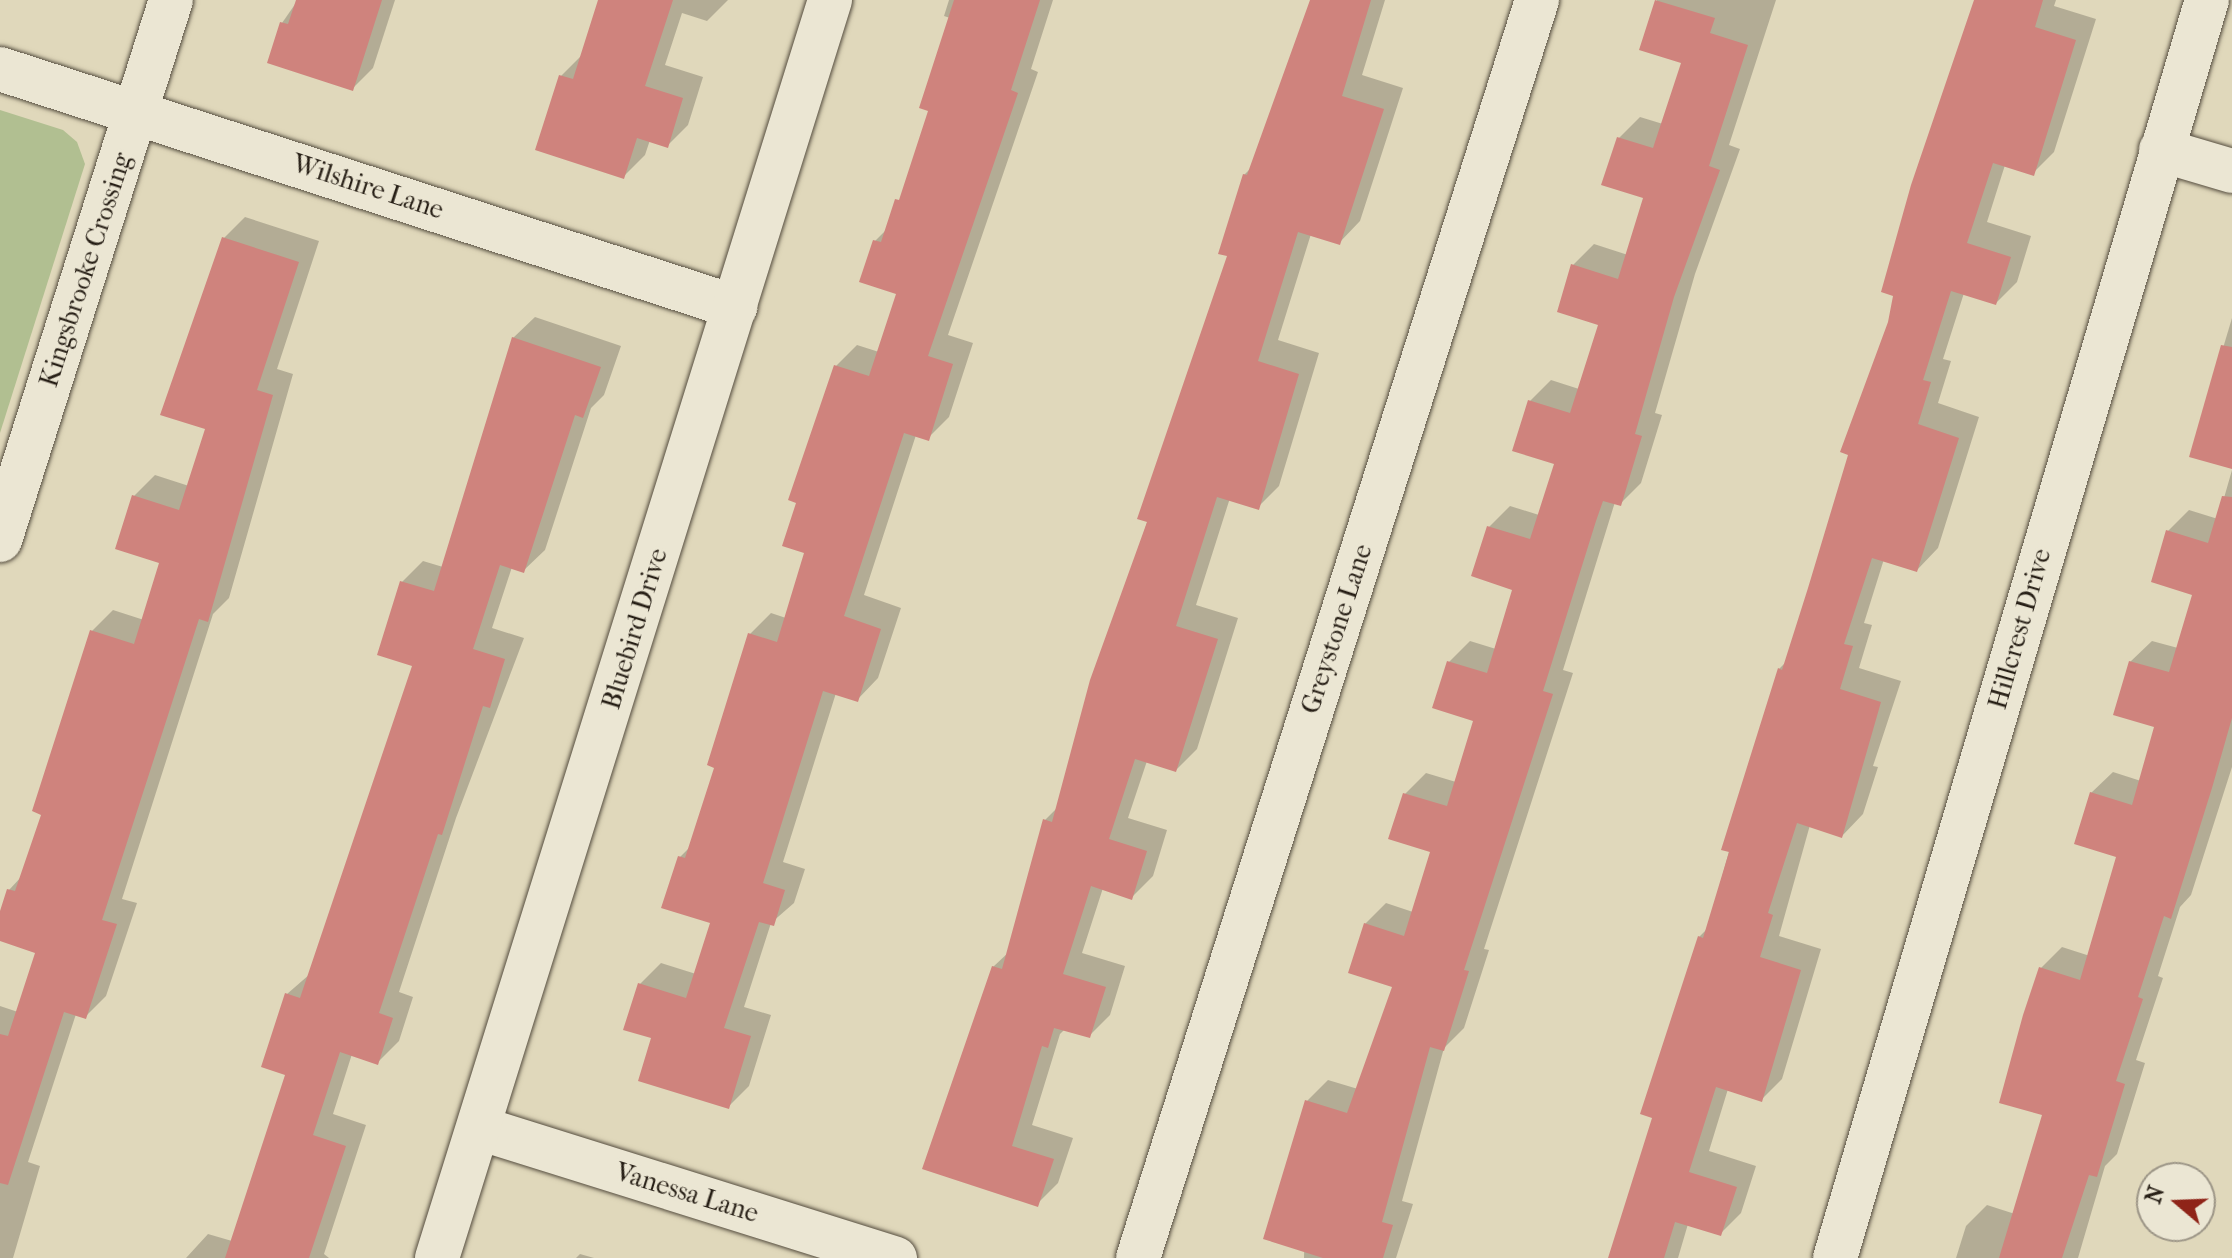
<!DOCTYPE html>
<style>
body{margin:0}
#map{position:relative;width:2232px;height:1258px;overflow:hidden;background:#e0d8bb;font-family:"IM FELL French Canon",serif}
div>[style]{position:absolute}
.green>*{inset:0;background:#b1bf91}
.shadow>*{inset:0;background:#0003}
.building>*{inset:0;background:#cf837d}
.roads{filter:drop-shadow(0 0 2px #554d3f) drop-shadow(0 0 2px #554d3f)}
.street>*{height:44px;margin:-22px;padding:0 22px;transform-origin:22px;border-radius:22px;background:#ebe6d3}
span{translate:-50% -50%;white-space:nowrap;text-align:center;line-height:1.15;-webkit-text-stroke:6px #ebe6d3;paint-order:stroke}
.street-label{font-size:26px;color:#271f16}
.north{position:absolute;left:2136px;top:1162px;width:80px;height:80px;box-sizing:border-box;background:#ebe6d3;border:2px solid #9d9687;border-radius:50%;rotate:289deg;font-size:22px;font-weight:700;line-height:32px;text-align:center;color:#271f16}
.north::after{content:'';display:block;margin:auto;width:28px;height:36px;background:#8f2418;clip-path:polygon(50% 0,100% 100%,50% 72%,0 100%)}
</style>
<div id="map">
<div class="green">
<div style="clip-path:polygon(0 110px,63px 130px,77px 142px,85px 164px,0 433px)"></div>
</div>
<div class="shadow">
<div style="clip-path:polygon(298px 0,395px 0,373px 68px,352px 89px,282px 23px)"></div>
<div style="clip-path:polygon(601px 0,728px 0,707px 21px,682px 13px,665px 65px,703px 77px,688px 125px,667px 146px,650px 140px,645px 155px,624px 176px,561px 76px,583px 54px)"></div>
<div style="clip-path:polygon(949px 0,1053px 0,1031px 69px,1038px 72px,948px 335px,973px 343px,949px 417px,928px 438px,916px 435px,864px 595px,901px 608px,878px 678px,857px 700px,836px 693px,783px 862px,805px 869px,794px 903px,771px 923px,744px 1007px,771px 1015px,749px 1086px,728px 1107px,640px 984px,661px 963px,696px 974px,712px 922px,680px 857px,692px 845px,717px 767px,750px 634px,771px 613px,786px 618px,806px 552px,836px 366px,857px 345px,879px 352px,898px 293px,875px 241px,888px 228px,903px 194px,930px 110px,950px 18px,944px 16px)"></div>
<div style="clip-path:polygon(1312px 0,1385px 0,1362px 75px,1403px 88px,1360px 221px,1339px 243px,1311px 234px,1278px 340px,1319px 353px,1279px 486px,1258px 507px,1230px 498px,1196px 605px,1238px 618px,1197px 749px,1176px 770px,1147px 761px,1128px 818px,1167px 830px,1153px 876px,1132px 897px,1103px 888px,1082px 953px,1125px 966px,1110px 1015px,1089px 1036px,1065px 1029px,1060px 1034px,1032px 1125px,1073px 1138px,1058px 1183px,1037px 1204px,925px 1168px,993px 967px,1010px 951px,1045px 820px,1059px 806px,1230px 255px,1244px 175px,1252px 167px)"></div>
<div style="clip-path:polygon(1657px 0,1776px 0,1729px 145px,1740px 149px,1695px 274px,1655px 413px,1662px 415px,1641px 483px,1620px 504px,1615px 502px,1563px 670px,1573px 673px,1484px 949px,1489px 950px,1464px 1028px,1444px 1048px,1402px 1201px,1413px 1204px,1396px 1258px,1304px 1258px,1307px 1101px,1328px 1080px,1358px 1089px,1394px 986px,1365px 924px,1386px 903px,1413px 912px,1432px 851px,1405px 794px,1426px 773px,1456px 782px,1476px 719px,1449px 662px,1470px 641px,1496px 649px,1515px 588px,1489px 527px,1510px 506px,1539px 515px,1556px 462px,1530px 401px,1551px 380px,1579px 389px,1601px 323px,1573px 265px,1594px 244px,1628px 255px,1645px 196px,1619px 138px,1640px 117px,1663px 124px,1683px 61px,1642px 48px)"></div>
<div style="clip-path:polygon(1980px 0,2056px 0,2054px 6px,2096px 19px,2054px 152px,2033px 173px,2005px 165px,1987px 222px,2031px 236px,2017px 282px,1996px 303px,1964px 293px,1943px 359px,1951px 361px,1938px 403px,1979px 417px,1938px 548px,1917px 570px,1884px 559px,1864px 623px,1872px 625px,1859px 668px,1901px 681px,1873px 766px,1878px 767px,1863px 814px,1842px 836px,1810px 825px,1779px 936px,1821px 949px,1782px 1079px,1761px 1100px,1728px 1089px,1709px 1151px,1756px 1166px,1741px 1213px,1720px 1234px,1688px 1224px,1678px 1258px,1610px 1258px,1655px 1117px,1699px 937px,1708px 928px,1779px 669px,1787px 661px,1890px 323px)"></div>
<div style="clip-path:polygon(245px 217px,319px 241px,277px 369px,293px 374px,229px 598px,213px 614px,122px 899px,137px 903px,106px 996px,85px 1017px,76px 1014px,28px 1162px,40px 1166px,13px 1258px,0 1258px,0 1006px,18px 1012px,38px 952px,0 939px,0 918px,9px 890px,22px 876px,44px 813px,92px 631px,113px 610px,144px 620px,162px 561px,134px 496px,155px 475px,189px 486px,208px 428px,224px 238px)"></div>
<div style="clip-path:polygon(535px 317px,621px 346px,604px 395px,591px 408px,545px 550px,523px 571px,512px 567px,492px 628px,524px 638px,456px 818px,399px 992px,413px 997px,399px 1041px,378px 1062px,352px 1054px,333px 1114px,366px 1125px,324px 1254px,329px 1258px,186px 1258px,208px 1234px,232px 1241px,287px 1073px,287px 994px,310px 974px,414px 665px,402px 582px,423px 561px,443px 567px,513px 338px)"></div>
<div style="clip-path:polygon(2232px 318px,2232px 467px,2191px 455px)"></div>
<div style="clip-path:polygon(2232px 470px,2232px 767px,2191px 895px,2180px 907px,2158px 976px,2163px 978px,2136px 1060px,2145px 1063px,2117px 1154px,2105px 1166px,2078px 1258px,1956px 1258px,1966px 1226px,1987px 1205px,2015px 1214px,2044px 1114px,2041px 968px,2062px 947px,2090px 956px,2118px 856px,2091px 793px,2113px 772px,2141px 781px,2157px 726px,2130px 662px,2152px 641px,2178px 648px,2195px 594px,2168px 531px,2189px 510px,2218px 519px)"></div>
<div style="clip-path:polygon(580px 1254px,594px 1258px,576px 1258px)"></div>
</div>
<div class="building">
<div style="clip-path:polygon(296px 0,382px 0,353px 91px,267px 63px,280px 22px,288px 24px)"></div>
<div style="clip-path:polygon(598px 0,673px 0,645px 86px,683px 98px,668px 148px,637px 138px,624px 179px,535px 150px,559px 75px,573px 79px)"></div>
<div style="clip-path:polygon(954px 0,1040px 0,1011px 90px,1018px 93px,928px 356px,953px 364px,929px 441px,904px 433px,844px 616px,881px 629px,858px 702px,823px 691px,763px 883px,785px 890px,774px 926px,759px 922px,724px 1028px,751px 1036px,729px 1109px,638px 1081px,651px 1038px,623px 1030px,638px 983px,686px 998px,710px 923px,661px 908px,678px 856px,685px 858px,714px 768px,707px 765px,748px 633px,777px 642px,804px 553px,782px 546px,796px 503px,788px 500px,834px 365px,869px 376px,896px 294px,859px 282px,873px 240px,881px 242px,895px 199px,899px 200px,928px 111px,919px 108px)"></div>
<div style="clip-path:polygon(1310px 0,1371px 0,1342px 96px,1384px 109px,1340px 245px,1298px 232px,1258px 361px,1299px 374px,1259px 510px,1217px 497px,1176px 626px,1218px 639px,1176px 772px,1135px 759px,1109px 839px,1147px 851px,1132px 900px,1091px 886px,1063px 974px,1106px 987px,1090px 1038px,1054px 1028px,1048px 1048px,1042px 1046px,1012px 1146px,1054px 1159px,1038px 1207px,922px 1169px,992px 966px,1002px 969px,1043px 819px,1052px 822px,1090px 680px,1147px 522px,1137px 519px,1227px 256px,1218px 254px,1243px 174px,1247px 175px)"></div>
<div style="clip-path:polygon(1655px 0,1715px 18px,1710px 33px,1748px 45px,1709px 166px,1720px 170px,1674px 297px,1635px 434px,1642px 436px,1621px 506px,1603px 501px,1596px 521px,1543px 691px,1553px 694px,1464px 970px,1469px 971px,1444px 1051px,1430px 1047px,1382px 1222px,1393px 1225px,1383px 1258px,1323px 1258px,1263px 1239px,1305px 1100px,1347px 1113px,1392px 987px,1348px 973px,1364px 923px,1404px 936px,1430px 852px,1388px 839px,1403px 793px,1447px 806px,1473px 721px,1432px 708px,1447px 661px,1487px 673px,1512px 590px,1471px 576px,1487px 526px,1530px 539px,1554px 464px,1512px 451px,1528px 400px,1570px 413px,1598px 325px,1557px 312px,1571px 264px,1618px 279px,1643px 198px,1601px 185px,1617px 137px,1653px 148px,1681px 63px,1639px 50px)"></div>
<div style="clip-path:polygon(1974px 0,2043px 0,2035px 27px,2076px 40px,2034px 176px,1993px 163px,1967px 243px,2011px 257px,1996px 305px,1951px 291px,1923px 380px,1931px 382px,1918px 424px,1959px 438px,1917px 572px,1872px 558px,1844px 644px,1853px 646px,1840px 689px,1881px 702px,1842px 838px,1797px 823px,1768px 913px,1773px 915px,1760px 957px,1801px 970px,1762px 1102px,1716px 1087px,1689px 1172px,1737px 1187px,1721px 1236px,1675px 1222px,1664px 1258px,1608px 1258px,1652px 1118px,1640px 1114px,1698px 936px,1703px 938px,1729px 852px,1721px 850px,1778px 668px,1782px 670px,1808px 588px,1848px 455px,1840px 452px,1888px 322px,1893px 296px,1881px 292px,1911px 185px)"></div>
<div style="clip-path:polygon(222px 237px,299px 262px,257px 390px,273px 395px,208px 622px,199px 619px,102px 920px,117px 924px,86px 1019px,64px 1012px,8px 1185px,0 1183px,0 1034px,8px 1036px,35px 953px,0 941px,0 911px,7px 889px,15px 891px,41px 815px,32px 811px,90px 630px,134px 644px,159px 563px,115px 549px,132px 495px,179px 510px,205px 429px,160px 415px)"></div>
<div style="clip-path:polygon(512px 337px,601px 367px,583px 418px,575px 415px,524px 573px,500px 565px,473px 649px,505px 659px,490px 708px,483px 706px,442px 835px,438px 834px,379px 1013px,393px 1018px,378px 1065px,340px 1052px,313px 1135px,346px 1146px,309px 1258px,225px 1258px,285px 1075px,261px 1067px,285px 993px,300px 998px,412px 666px,377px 655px,400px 581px,434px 591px)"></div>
<div style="clip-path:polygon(2221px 345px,2232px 347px,2232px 469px,2189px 457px)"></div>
<div style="clip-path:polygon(2222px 496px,2232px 497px,2232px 718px,2212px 788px,2171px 919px,2164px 916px,2138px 997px,2143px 999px,2116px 1081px,2125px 1084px,2097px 1177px,2089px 1175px,2062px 1258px,1999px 1258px,2042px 1115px,1999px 1103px,2023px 1015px,2039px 967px,2080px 980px,2116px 857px,2074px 844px,2090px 792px,2132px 805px,2154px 727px,2113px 715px,2129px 661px,2169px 672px,2192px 595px,2151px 582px,2166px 530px,2208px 543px)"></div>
</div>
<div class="roads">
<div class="street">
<div style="left:0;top:69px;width:773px;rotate:17.94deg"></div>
<div style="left:2161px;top:150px;width:74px;rotate:16.5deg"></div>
<div style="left:0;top:540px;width:566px;rotate:-72.43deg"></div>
<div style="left:479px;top:1128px;width:436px;rotate:17.4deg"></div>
<div style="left:437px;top:1258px;width:1318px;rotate:-72.65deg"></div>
<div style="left:1138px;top:1258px;width:1320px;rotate:-72.4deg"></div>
<div style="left:1835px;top:1258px;width:1312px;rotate:-73.53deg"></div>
</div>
</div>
<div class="street-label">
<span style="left:368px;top:187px;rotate:18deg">Wilshire Lane</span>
<span style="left:86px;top:270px;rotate:-72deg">Kingsbrooke Crossing</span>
<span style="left:635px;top:629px;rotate:-73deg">Bluebird Drive</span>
<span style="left:1337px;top:629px;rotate:-72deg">Greystone Lane</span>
<span style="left:2020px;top:629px;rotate:-74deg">Hillcrest Drive</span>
<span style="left:687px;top:1193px;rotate:17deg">Vanessa Lane</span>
</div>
<div class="north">N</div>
</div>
